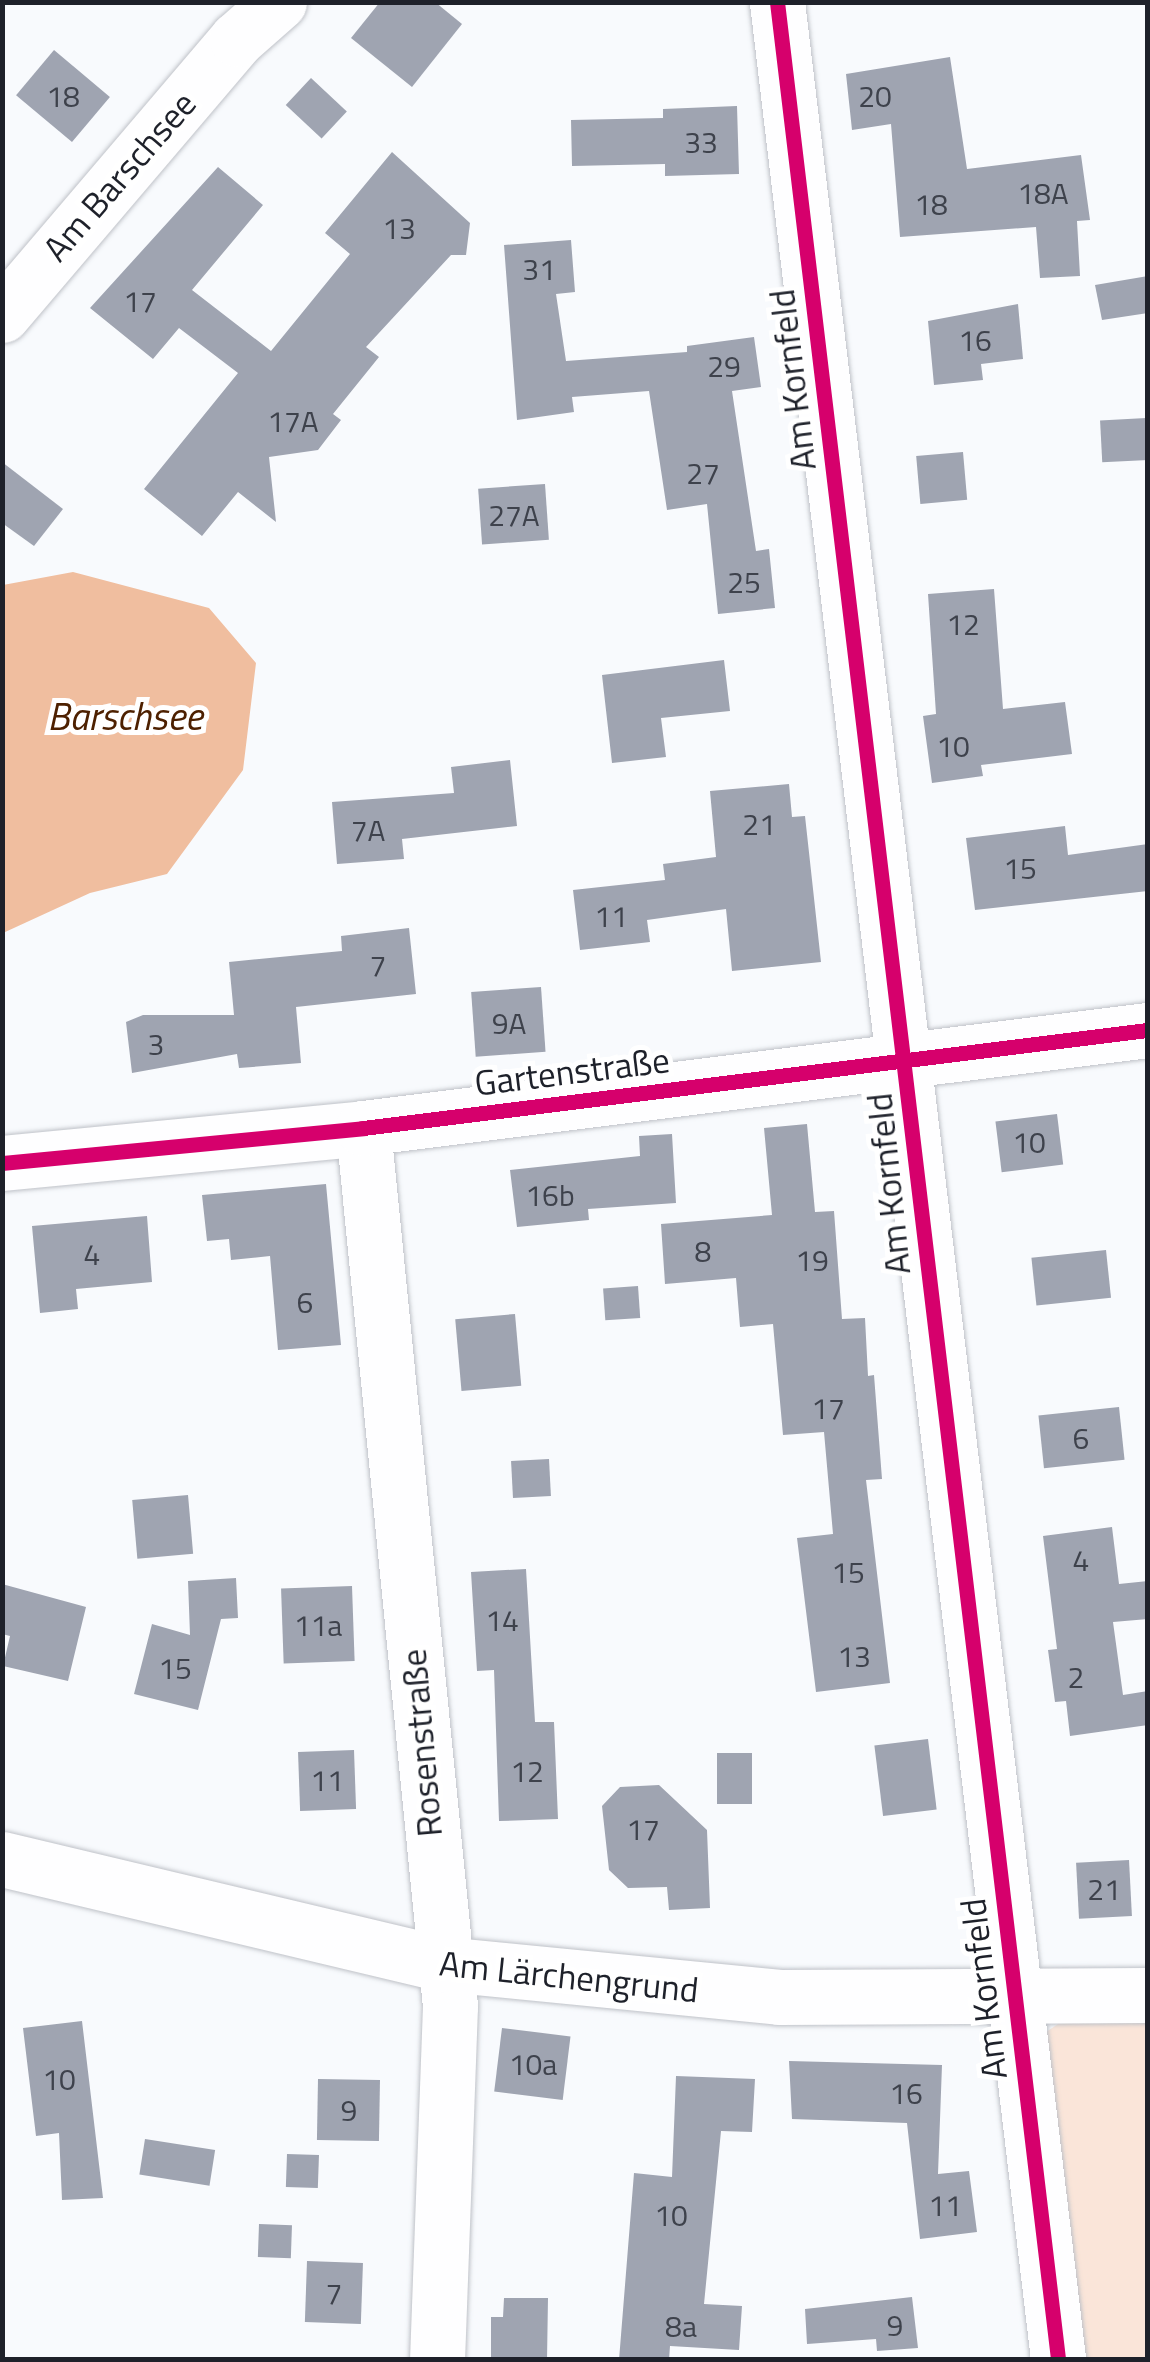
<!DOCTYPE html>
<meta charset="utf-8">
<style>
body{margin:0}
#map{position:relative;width:1150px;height:2362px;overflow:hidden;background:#f8fafd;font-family:"Titillium Web",sans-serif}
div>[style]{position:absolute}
.green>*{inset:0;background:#fae5d9}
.water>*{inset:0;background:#f0be9f}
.building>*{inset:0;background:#9fa4b1;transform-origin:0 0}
.roads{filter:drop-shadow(0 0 2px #bfc2c8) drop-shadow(0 0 2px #bfc2c8)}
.minor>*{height:55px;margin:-27.5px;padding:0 27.5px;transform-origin:27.5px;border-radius:27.5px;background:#fefeff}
.cycleway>*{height:15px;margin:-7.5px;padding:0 7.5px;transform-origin:7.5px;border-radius:7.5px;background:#d6006c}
span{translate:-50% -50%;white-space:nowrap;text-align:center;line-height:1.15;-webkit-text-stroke:10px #fff;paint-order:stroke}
.number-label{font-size:30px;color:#3e424c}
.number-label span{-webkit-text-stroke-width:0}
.street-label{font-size:35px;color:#1e212a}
.water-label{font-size:38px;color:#4d2000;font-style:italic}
.frame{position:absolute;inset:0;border:5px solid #1e212a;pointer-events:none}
</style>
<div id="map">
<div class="green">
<div style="clip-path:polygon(1147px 2012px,1147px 2359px,1077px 2359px,1040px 2036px,1073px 2014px)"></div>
</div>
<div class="water">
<div style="clip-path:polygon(73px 572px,209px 608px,256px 663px,243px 770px,167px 874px,90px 893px,3px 933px,3px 585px)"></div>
</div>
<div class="building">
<div style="clip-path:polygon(380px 2px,435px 2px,462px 24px,412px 87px,351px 38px)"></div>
<div style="left:54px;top:50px;width:73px;height:59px;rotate:40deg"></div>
<div style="clip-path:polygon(950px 57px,967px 169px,1081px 155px,1090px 220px,1077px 221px,1080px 276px,1040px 278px,1036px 227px,900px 237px,891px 124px,852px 130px,846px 74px)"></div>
<div style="left:311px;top:78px;width:49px;height:37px;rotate:43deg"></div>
<div style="clip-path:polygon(737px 106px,739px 174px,665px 176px,665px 164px,572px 166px,571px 120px,663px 118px,663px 109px)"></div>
<div style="clip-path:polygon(392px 152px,470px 223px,466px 255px,451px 255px,366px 347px,379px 357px,333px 414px,341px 420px,318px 450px,269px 457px,276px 522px,238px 492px,202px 536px,144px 489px,238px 373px,179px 328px,153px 359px,90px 308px,218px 167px,263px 205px,192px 290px,271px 351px,350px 254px,325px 233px)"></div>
<div style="clip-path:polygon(571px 240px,575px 292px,556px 294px,566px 361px,687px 352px,687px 346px,754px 337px,761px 387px,732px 391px,756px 551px,769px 549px,775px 608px,718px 614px,707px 504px,667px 510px,649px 391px,572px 397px,574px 412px,517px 420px,504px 245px)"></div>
<div style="clip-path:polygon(1148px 276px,1148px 313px,1102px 320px,1095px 285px)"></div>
<div style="clip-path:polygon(1018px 304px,1023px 359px,981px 364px,983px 380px,934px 385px,928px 321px)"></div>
<div style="left:1146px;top:418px;width:42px;height:46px;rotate:87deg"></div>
<div style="left:963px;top:452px;width:48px;height:47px;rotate:85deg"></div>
<div style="clip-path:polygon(2px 462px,63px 509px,34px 546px,2px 523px)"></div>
<div style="left:545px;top:484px;width:56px;height:67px;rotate:86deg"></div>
<div style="clip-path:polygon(994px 589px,1003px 709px,1065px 702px,1072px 754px,981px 765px,983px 776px,932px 783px,923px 716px,936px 714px,928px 594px)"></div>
<div style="clip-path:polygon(724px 660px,730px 711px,661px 718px,666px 757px,612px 763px,602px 675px)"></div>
<div style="clip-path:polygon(510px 760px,517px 826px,402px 839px,404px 859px,337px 864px,332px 802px,454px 793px,451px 767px)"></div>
<div style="clip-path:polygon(789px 784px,792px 817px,805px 816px,821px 962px,732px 971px,726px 909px,647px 920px,650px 942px,580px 950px,573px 890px,665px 880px,663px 864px,716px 857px,710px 791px)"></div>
<div style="clip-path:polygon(1065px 826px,1068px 855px,1148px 844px,1148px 891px,975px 910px,966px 838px)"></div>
<div style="clip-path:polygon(409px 928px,416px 994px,296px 1007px,301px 1063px,239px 1068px,237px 1054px,132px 1073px,126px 1022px,143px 1015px,234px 1015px,229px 962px,342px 951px,341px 936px)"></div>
<div style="left:541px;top:987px;width:65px;height:70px;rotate:86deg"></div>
<div style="left:1057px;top:1114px;width:51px;height:62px;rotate:83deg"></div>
<div style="clip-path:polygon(807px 1124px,815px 1212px,834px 1211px,842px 1319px,865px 1318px,868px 1376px,874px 1375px,882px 1479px,866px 1480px,890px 1683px,816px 1692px,797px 1538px,833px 1534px,824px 1432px,783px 1435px,773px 1324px,740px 1327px,736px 1278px,665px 1284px,661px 1224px,772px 1215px,764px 1128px)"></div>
<div style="clip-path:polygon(672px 1134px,676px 1203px,588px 1209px,589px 1220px,517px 1227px,510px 1170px,640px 1156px,639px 1136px)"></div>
<div style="clip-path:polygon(326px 1184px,341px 1345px,278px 1350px,270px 1256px,231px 1260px,229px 1239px,207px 1241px,202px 1195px)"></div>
<div style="clip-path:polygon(147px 1216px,152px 1282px,76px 1289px,78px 1309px,40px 1313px,32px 1226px)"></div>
<div style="left:1106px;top:1250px;width:48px;height:75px;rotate:84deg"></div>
<div style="left:638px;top:1286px;width:32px;height:35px;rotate:86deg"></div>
<div style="left:515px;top:1314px;width:72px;height:60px;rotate:85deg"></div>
<div style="left:1119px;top:1407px;width:53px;height:81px;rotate:84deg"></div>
<div style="left:549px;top:1459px;width:37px;height:38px;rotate:87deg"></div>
<div style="left:188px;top:1495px;width:59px;height:56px;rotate:85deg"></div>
<div style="clip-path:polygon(1112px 1527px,1119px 1584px,1148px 1581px,1148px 1619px,1113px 1622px,1123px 1695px,1148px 1691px,1148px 1725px,1070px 1736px,1066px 1701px,1055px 1702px,1048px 1650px,1057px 1649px,1043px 1536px)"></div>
<div style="clip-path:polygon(526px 1569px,535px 1722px,554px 1722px,558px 1819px,499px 1821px,494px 1670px,477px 1671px,471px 1572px)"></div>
<div style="clip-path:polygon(236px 1578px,238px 1618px,221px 1619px,198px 1710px,134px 1694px,152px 1624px,190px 1635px,188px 1581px)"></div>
<div style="clip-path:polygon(2px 1584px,86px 1607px,68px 1681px,3px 1666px,10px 1636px,2px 1634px)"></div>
<div style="left:352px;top:1586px;width:75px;height:71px;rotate:88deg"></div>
<div style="left:928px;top:1739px;width:71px;height:54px;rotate:83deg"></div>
<div style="left:354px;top:1750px;width:59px;height:56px;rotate:88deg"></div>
<div style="left:717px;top:1753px;width:35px;height:51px"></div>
<div style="clip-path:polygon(659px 1785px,707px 1830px,710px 1908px,669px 1910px,667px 1887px,628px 1888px,609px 1870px,602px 1806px,620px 1787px)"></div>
<div style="left:1129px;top:1860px;width:56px;height:53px;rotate:87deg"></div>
<div style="clip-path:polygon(82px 2021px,103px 2198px,62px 2200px,59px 2133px,36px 2136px,23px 2028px)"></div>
<div style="left:502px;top:2028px;width:69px;height:64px;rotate:7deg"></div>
<div style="clip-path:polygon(789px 2061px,942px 2065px,938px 2174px,969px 2171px,977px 2232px,920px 2239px,907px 2123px,792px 2119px)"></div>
<div style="clip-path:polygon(676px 2076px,755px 2079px,752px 2132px,721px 2131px,704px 2304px,742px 2306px,739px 2350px,670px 2346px,669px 2360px,619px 2360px,634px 2173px,672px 2177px)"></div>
<div style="left:318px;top:2079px;width:62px;height:61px;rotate:1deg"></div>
<div style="left:145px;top:2139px;width:71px;height:36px;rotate:9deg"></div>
<div style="left:287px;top:2154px;width:32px;height:33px;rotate:2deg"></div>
<div style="left:259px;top:2224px;width:33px;height:33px;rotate:2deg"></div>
<div style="left:307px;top:2261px;width:56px;height:61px;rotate:2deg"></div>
<div style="clip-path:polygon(912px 2297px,918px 2348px,877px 2351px,876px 2339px,807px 2344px,805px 2309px)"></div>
<div style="clip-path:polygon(504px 2298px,548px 2298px,547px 2360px,491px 2360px,491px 2317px,503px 2317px)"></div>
</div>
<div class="roads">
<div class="minor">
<div style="left:777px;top:2px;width:2375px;rotate:83.2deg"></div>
<div style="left:2px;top:315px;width:362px;rotate:-49.6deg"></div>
<div style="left:237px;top:39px;width:56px;rotate:-41.4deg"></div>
<div style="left:363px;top:1128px;width:882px;rotate:84.34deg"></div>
<div style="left:450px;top:2006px;width:354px;rotate:92.1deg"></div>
<div style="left:2px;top:1163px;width:363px;rotate:-5.5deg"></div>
<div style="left:363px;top:1128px;width:791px;rotate:-7.12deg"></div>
<div style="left:2px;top:1859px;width:454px;rotate:13.4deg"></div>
<div style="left:444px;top:1964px;width:337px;rotate:5.6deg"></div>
<div style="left:779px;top:1997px;width:369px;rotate:-0.3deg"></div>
</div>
</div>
<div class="cycleway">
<div style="left:777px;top:2px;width:2375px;rotate:83.2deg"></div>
<div style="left:2px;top:1163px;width:363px;rotate:-5.5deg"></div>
<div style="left:363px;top:1128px;width:791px;rotate:-7.12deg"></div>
</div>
<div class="number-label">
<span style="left:63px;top:96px">18</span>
<span style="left:875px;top:96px">20</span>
<span style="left:701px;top:142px">33</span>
<span style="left:1043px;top:193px">18A</span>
<span style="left:931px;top:204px">18</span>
<span style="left:399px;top:228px">13</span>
<span style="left:539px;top:269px">31</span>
<span style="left:140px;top:301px">17</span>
<span style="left:975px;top:340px">16</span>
<span style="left:724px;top:366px">29</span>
<span style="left:293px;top:421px">17A</span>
<span style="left:703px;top:473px">27</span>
<span style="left:514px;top:515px">27A</span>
<span style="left:744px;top:582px">25</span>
<span style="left:963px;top:624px">12</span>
<span style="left:953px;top:746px">10</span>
<span style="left:759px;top:824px">21</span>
<span style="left:368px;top:830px">7A</span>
<span style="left:1020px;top:868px">15</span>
<span style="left:611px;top:916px">11</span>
<span style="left:378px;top:965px">7</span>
<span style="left:509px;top:1023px">9A</span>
<span style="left:156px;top:1044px">3</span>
<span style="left:1029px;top:1142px">10</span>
<span style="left:550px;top:1195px">16b</span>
<span style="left:703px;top:1251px">8</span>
<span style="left:92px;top:1254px">4</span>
<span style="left:812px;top:1260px">19</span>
<span style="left:305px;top:1302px">6</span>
<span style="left:828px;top:1408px">17</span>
<span style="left:1081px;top:1438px">6</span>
<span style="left:1081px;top:1560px">4</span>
<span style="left:848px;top:1572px">15</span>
<span style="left:502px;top:1620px">14</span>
<span style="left:318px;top:1625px">11a</span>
<span style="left:854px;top:1656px">13</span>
<span style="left:175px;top:1668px">15</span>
<span style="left:1076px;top:1677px">2</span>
<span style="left:527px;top:1771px">12</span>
<span style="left:327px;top:1780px">11</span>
<span style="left:643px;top:1829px">17</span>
<span style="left:1104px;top:1889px">21</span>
<span style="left:533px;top:2064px">10a</span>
<span style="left:59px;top:2079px">10</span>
<span style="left:906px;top:2093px">16</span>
<span style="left:349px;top:2110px">9</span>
<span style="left:945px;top:2205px">11</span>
<span style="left:671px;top:2215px">10</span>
<span style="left:334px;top:2293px">7</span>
<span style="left:895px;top:2325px">9</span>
<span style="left:681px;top:2326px">8a</span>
</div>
<div class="street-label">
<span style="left:119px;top:176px;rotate:-49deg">Am Barschsee</span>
<span style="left:792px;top:380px;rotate:-97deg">Am Kornfeld</span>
<span style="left:572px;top:1071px;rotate:-7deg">Gartenstraße</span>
<span style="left:888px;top:1184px;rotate:-96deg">Am Kornfeld</span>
<span style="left:421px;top:1743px;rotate:-95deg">Rosenstraße</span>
<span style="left:569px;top:1976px;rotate:6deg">Am Lärchengrund</span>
<span style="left:983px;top:1989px;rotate:-97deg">Am Kornfeld</span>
</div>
<div class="water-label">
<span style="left:125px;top:717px">Barschsee</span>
</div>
<div class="frame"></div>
</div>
